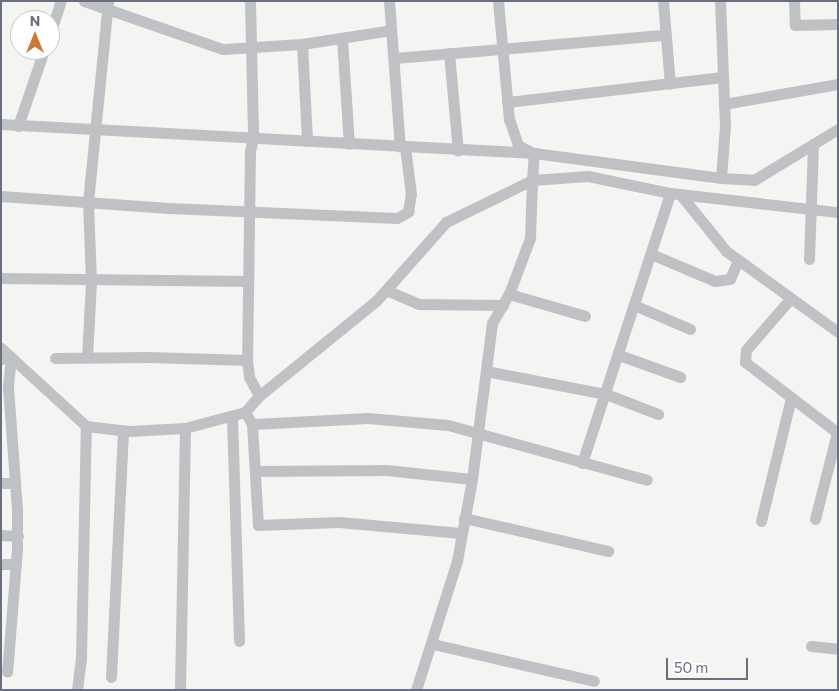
<!DOCTYPE html>
<style>
body{margin:0}
#map{position:relative;width:839px;height:691px;overflow:hidden;background:#f4f5f2;font-family:Commissioner,sans-serif}
div>[style]{position:absolute}
.street>*{height:11px;margin:-5.5px;padding:0 5.5px;transform-origin:5.5px;border-radius:5.5px;background:#bfc1c5}
span{translate:-50% -50%;white-space:nowrap;text-align:center;line-height:1.15;-webkit-text-stroke:5px #fff;paint-order:stroke}
.frame{position:absolute;inset:0;border:2px solid #68707f;pointer-events:none}
.north{position:absolute;left:10px;top:10px;width:50px;height:50px;box-sizing:border-box;background:#fff;border:1px solid #c3c6cc;border-radius:50%;rotate:0deg;font-size:14px;font-weight:700;line-height:20px;text-align:center;color:#68707f}
.north::after{content:'';display:block;margin:auto;width:18px;height:22px;background:#cd773a;clip-path:polygon(50% 0,100% 100%,50% 72%,0 100%)}
.scale{position:absolute;left:666px;top:658px;width:82px;height:22px;box-sizing:border-box;border:2px solid #68707f;border-top:0;padding-left:6px;font-size:15px;line-height:18px;white-space:nowrap;color:#68707f;-webkit-text-stroke:4px #fff;paint-order:stroke}
</style>
<div id="map">
<div class="street">
<div style="left:84px;top:1px;width:147px;rotate:19.1deg"></div>
<div style="left:223px;top:49px;width:79px;rotate:-3.6deg"></div>
<div style="left:302px;top:44px;width:90px;rotate:-8.9deg"></div>
<div style="left:250px;top:1px;width:137px;rotate:88.7deg"></div>
<div style="left:253px;top:138px;width:13px;rotate:103deg"></div>
<div style="left:250px;top:151px;width:209px;rotate:90.8deg"></div>
<div style="left:247px;top:360px;width:17px;rotate:83deg"></div>
<div style="left:249px;top:377px;width:21px;rotate:62deg"></div>
<div style="left:389px;top:1px;width:146px;rotate:85.7deg"></div>
<div style="left:498px;top:1px;width:119px;rotate:84.7deg"></div>
<div style="left:509px;top:119px;width:28px;rotate:71deg"></div>
<div style="left:518px;top:145px;width:15px;rotate:28deg"></div>
<div style="left:663px;top:1px;width:83px;rotate:85.2deg"></div>
<div style="left:720px;top:1px;width:124px;rotate:87.7deg"></div>
<div style="left:725px;top:125px;width:53px;rotate:94.3deg"></div>
<div style="left:794px;top:1px;width:24px;rotate:88deg"></div>
<div style="left:795px;top:25px;width:43px;rotate:-1.3deg"></div>
<div style="left:50px;top:34px;width:35px;rotate:-72deg"></div>
<div style="left:342px;top:39px;width:105px;rotate:86.2deg"></div>
<div style="left:302px;top:44px;width:97px;rotate:87deg"></div>
<div style="left:449px;top:53px;width:98px;rotate:84.8deg"></div>
<div style="left:395px;top:58px;width:271px;rotate:-4.9deg"></div>
<div style="left:507px;top:102px;width:217px;rotate:-6.6deg"></div>
<div style="left:724px;top:104px;width:116px;rotate:-10deg"></div>
<div style="left:1px;top:124px;width:534px;rotate:3.11deg"></div>
<div style="left:534px;top:153px;width:189px;rotate:7.6deg"></div>
<div style="left:721px;top:178px;width:33px;rotate:3deg"></div>
<div style="left:754px;top:180px;width:98px;rotate:-31.3deg"></div>
<div style="left:18px;top:126px;width:80px;rotate:-71.1deg"></div>
<div style="left:680px;top:194px;width:73px;rotate:51.1deg"></div>
<div style="left:726px;top:251px;width:138px;rotate:35.9deg"></div>
<div style="left:1px;top:196px;width:168px;rotate:4.1deg"></div>
<div style="left:169px;top:208px;width:228px;rotate:2.5deg"></div>
<div style="left:397px;top:218px;width:13px;rotate:-29deg"></div>
<div style="left:408px;top:212px;width:18px;rotate:-81deg"></div>
<div style="left:411px;top:194px;width:47px;rotate:-97.3deg"></div>
<div style="left:651px;top:254px;width:69px;rotate:22.9deg"></div>
<div style="left:715px;top:281px;width:15px;rotate:-8deg"></div>
<div style="left:730px;top:279px;width:21px;rotate:-67deg"></div>
<div style="left:809px;top:259px;width:115px;rotate:-88deg"></div>
<div style="left:1px;top:278px;width:247px;rotate:0.7deg"></div>
<div style="left:386px;top:290px;width:36px;rotate:23deg"></div>
<div style="left:419px;top:304px;width:84px;rotate:0.7deg"></div>
<div style="left:509px;top:294px;width:79px;rotate:16.1deg"></div>
<div style="left:790px;top:299px;width:67px;rotate:130.8deg"></div>
<div style="left:746px;top:350px;width:12px;rotate:95deg"></div>
<div style="left:745px;top:362px;width:117px;rotate:37.4deg"></div>
<div style="left:634px;top:305px;width:61px;rotate:23.2deg"></div>
<div style="left:1px;top:348px;width:115px;rotate:42.5deg"></div>
<div style="left:86px;top:426px;width:43px;rotate:6.6deg"></div>
<div style="left:129px;top:431px;width:56px;rotate:-3.1deg"></div>
<div style="left:185px;top:428px;width:62px;rotate:-14.9deg"></div>
<div style="left:245px;top:412px;width:21px;rotate:-49deg"></div>
<div style="left:259px;top:396px;width:152px;rotate:-39.1deg"></div>
<div style="left:377px;top:300px;width:104px;rotate:-48.5deg"></div>
<div style="left:446px;top:222px;width:96px;rotate:-26deg"></div>
<div style="left:532px;top:180px;width:27px;rotate:-86deg"></div>
<div style="left:619px;top:355px;width:65px;rotate:19.8deg"></div>
<div style="left:55px;top:358px;width:94px;rotate:-0.6deg"></div>
<div style="left:149px;top:357px;width:98px;rotate:1.8deg"></div>
<div style="left:87px;top:358px;width:77px;rotate:-87deg"></div>
<div style="left:91px;top:281px;width:79px;rotate:-92.2deg"></div>
<div style="left:88px;top:202px;width:202px;rotate:-84.3deg"></div>
<div style="left:1px;top:359px;width:10px;rotate:-11deg"></div>
<div style="left:11px;top:357px;width:30px;rotate:96deg"></div>
<div style="left:8px;top:387px;width:122px;rotate:85.8deg"></div>
<div style="left:17px;top:509px;width:40px;rotate:90deg"></div>
<div style="left:17px;top:549px;width:123px;rotate:94.6deg"></div>
<div style="left:486px;top:371px;width:122px;rotate:10.9deg"></div>
<div style="left:606px;top:394px;width:56px;rotate:21deg"></div>
<div style="left:245px;top:412px;width:14px;rotate:60deg"></div>
<div style="left:252px;top:424px;width:116px;rotate:-3deg"></div>
<div style="left:368px;top:418px;width:80px;rotate:5deg"></div>
<div style="left:448px;top:425px;width:206px;rotate:15.4deg"></div>
<div style="left:232px;top:417px;width:224px;rotate:88.2deg"></div>
<div style="left:252px;top:424px;width:101px;rotate:86.6deg"></div>
<div style="left:258px;top:525px;width:81px;rotate:-2.1deg"></div>
<div style="left:339px;top:522px;width:122px;rotate:5.2deg"></div>
<div style="left:582px;top:463px;width:284px;rotate:-71.9deg"></div>
<div style="left:256px;top:471px;width:130px;rotate:-0.4deg"></div>
<div style="left:386px;top:470px;width:86px;rotate:6deg"></div>
<div style="left:1px;top:483px;width:14px"></div>
<div style="left:464px;top:518px;width:148px;rotate:12.9deg"></div>
<div style="left:815px;top:519px;width:89px;rotate:-75.7deg"></div>
<div style="left:761px;top:521px;width:127px;rotate:-76.3deg"></div>
<div style="left:1px;top:535px;width:17px;rotate:3deg"></div>
<div style="left:1px;top:564px;width:15px"></div>
<div style="left:433px;top:644px;width:165px;rotate:12.9deg"></div>
<div style="left:811px;top:646px;width:27px;rotate:6deg"></div>
<div style="left:111px;top:677px;width:246px;rotate:-87.2deg"></div>
<div style="left:77px;top:690px;width:32px;rotate:-83deg"></div>
<div style="left:81px;top:658px;width:232px;rotate:-88.8deg"></div>
<div style="left:180px;top:690px;width:262px;rotate:-88.9deg"></div>
<div style="left:416px;top:690px;width:135px;rotate:-72.4deg"></div>
<div style="left:457px;top:561px;width:83px;rotate:-79.6deg"></div>
<div style="left:472px;top:479px;width:157px;rotate:-82.7deg"></div>
<div style="left:492px;top:323px;width:34px;rotate:-60deg"></div>
<div style="left:509px;top:294px;width:60px;rotate:-69.4deg"></div>
<div style="left:530px;top:238px;width:58px;rotate:-88deg"></div>
<div style="left:532px;top:180px;width:56px;rotate:-4.1deg"></div>
<div style="left:588px;top:176px;width:84px;rotate:11.7deg"></div>
<div style="left:670px;top:193px;width:169px;rotate:6.5deg"></div>
</div>
<div class="frame"></div>
<div class="north">N</div>
<div class="scale">50 m</div>
</div>
